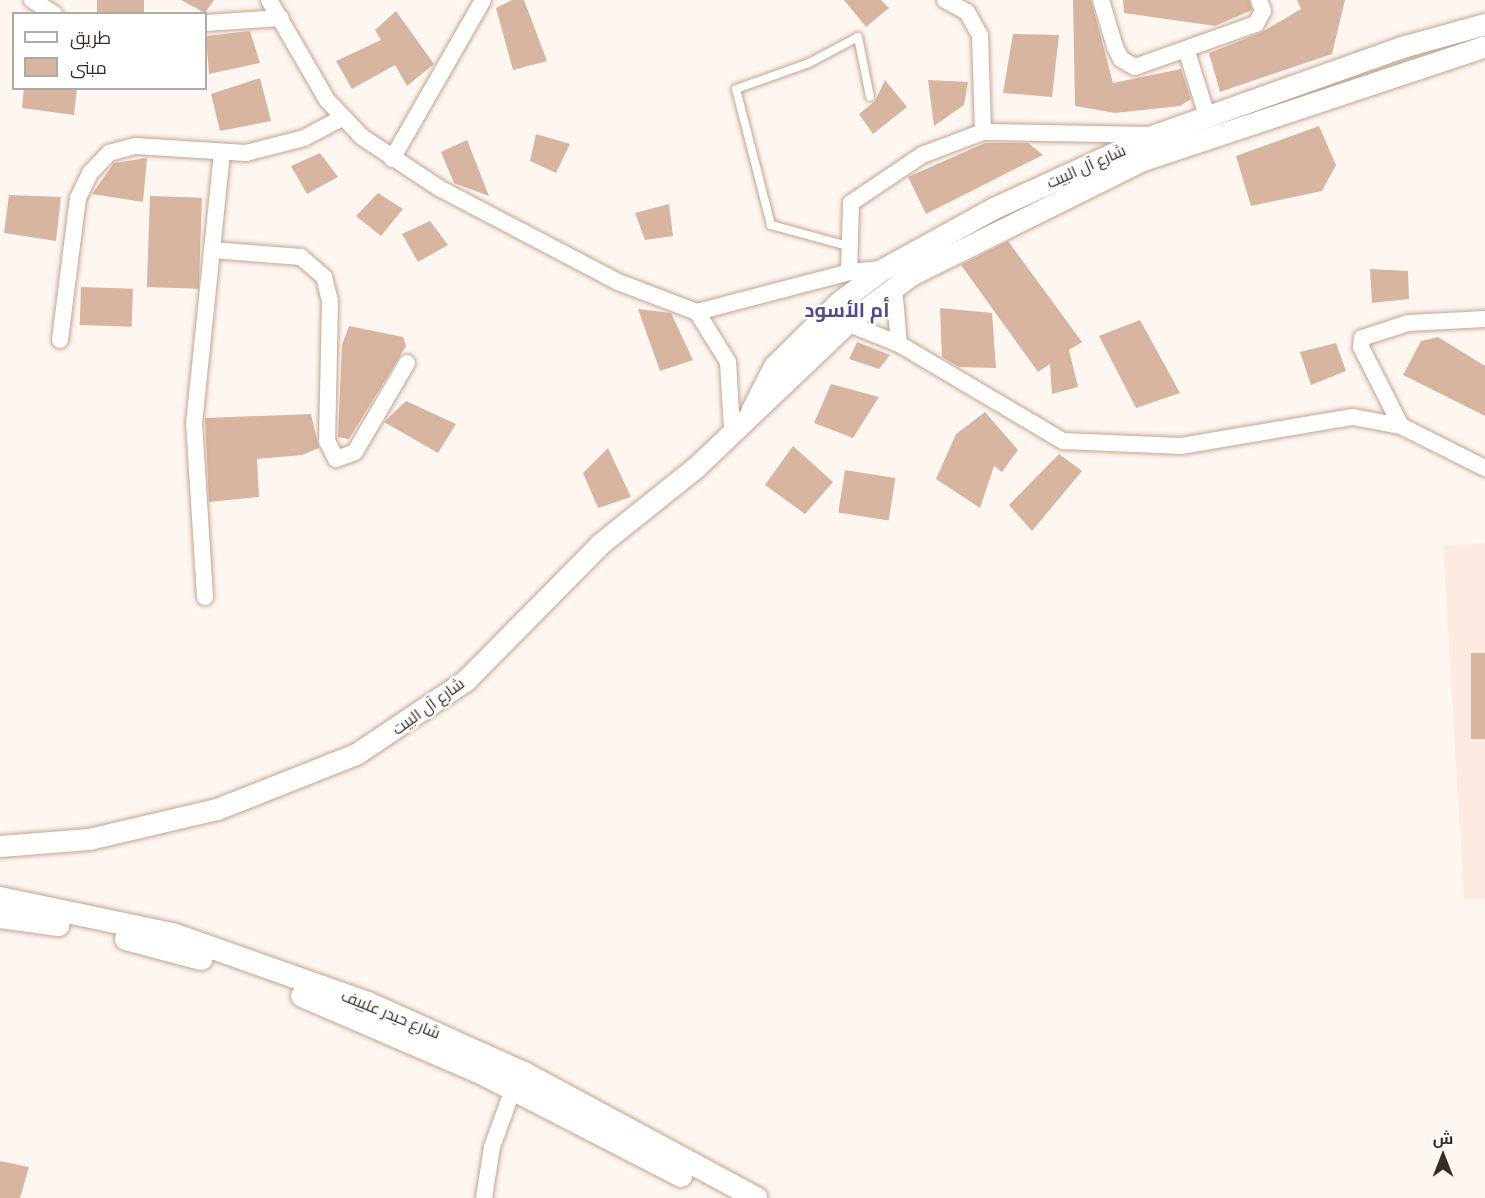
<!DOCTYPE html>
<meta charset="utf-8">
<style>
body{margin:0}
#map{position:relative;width:1485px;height:1198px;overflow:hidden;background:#fdf6f1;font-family:Ubuntu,Cairo,sans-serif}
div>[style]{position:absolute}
.built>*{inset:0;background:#fdebe1}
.building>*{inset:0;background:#d8b5a0;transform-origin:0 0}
.roads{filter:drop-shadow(0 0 2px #c5a38f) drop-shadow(0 0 2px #c5a38f)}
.service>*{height:8px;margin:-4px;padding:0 4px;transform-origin:4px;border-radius:4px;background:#fff}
.minor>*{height:16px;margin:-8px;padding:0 8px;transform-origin:8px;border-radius:8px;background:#fff}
.tertiary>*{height:21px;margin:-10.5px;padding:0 10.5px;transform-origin:10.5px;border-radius:10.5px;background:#fff}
.secondary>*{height:22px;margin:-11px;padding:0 11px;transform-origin:11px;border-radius:11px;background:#fff}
span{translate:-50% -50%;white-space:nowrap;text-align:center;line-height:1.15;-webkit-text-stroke:4.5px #fff;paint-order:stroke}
.street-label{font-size:16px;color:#392b23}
.quarter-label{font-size:20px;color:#514b89;font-weight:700}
.legend{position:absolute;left:12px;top:12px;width:195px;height:78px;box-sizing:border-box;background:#fff;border:2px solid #b0aaa7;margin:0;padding:8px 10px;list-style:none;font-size:18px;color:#392b23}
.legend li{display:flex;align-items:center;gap:12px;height:30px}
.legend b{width:30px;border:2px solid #b0aaa7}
.north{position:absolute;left:1413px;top:1126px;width:60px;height:60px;-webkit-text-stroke:4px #fff;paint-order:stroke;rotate:0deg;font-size:16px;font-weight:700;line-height:24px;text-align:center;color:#392b23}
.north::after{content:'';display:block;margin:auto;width:21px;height:27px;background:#392b23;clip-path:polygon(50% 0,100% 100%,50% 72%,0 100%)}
</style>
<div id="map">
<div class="built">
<div style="clip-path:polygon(1485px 543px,1485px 899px,1464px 899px,1443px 546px)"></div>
</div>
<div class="building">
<div style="left:97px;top:0;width:47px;height:14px"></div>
<div style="clip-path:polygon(181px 0,214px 0,205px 13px)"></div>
<div style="clip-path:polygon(512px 0,524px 0,547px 61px,513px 70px,496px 8px)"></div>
<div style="clip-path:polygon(844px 0,881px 0,889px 8px,866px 27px)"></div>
<div style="clip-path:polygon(1073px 0,1091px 0,1113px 83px,1181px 69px,1191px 99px,1180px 106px,1115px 113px,1075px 106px)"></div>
<div style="clip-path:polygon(1123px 0,1249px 0,1252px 10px,1215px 26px,1124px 13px)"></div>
<div style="clip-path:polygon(1297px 0,1345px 0,1332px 54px,1220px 92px,1209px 53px,1260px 33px,1301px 9px)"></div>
<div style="clip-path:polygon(396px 11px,434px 64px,407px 86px,395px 65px,352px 89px,336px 61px,381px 40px,375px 30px)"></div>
<div style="clip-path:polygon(250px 31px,260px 63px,209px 74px,206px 36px)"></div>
<div style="clip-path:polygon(1013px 34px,1059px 35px,1052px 97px,1003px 93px)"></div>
<div style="clip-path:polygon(260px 78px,271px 121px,220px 131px,211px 94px)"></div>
<div style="clip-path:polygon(885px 80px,907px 107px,873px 134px,859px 114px,875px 101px)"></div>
<div style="clip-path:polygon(928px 80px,968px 82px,964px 105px,934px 126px)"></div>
<div style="clip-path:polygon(24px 88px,77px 88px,74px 115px,22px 108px)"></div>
<div style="clip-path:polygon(1319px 126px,1336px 165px,1322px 191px,1251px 206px,1236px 156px)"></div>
<div style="clip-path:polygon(536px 134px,570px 144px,556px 173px,530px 161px)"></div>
<div style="clip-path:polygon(467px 140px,489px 196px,454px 183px,441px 152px)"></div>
<div style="clip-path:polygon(985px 143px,1028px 143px,1043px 155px,926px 214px,908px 177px)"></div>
<div style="clip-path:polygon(320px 153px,338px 177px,307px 194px,291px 166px)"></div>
<div style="clip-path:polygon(147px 158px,143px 202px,92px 194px,114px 163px)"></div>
<div style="clip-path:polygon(378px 193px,403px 209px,381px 236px,356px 216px)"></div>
<div style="clip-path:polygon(9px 195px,61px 197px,56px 241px,4px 233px)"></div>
<div style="left:150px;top:196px;width:52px;height:91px;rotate:2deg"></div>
<div style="clip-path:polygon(669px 204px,673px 236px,645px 240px,635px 213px)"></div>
<div style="clip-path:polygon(430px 221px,448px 245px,418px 262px,402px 234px)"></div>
<div style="clip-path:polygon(1008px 241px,1082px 342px,1069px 350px,1078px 387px,1052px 394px,1050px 364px,1038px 372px,961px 265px)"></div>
<div style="clip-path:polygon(1370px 269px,1408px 271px,1409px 299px,1372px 303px)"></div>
<div style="left:81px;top:287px;width:52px;height:38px;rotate:2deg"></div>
<div style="clip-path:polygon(940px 308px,992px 313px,996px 368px,959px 367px,942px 357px)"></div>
<div style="clip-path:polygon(638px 309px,671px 313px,693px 360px,660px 371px)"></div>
<div style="clip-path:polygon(1140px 320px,1180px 393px,1136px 408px,1099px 336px)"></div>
<div style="clip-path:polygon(349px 326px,403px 337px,406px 346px,349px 439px,338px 437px,342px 345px)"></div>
<div style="clip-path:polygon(1438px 337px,1485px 366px,1485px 416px,1403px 375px,1421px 341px)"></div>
<div style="clip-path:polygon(857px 342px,890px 355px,879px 369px,849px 359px)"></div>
<div style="clip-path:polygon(1336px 343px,1346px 371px,1311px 385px,1300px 352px)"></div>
<div style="clip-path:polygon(831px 384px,879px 397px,853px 438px,814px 423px)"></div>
<div style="clip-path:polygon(406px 401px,456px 424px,438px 453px,384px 422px)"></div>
<div style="clip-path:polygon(985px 412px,1018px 450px,1002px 472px,994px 466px,980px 508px,936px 479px,956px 434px)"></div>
<div style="clip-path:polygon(311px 414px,319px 448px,302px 455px,257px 459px,259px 497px,209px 502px,205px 418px)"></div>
<div style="clip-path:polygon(793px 446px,833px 482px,805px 514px,765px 485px)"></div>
<div style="clip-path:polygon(608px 448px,631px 497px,598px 508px,583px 473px)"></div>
<div style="clip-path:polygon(1059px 454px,1082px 471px,1032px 531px,1009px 505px)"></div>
<div style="left:845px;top:470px;width:51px;height:43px;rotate:9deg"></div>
<div style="left:1485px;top:653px;width:86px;height:14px;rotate:90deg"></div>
<div style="clip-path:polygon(0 1161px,29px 1167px,20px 1198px,0 1198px)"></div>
</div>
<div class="roads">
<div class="service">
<div style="left:848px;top:246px;width:80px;rotate:-164.7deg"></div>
<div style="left:771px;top:225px;width:140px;rotate:-104.4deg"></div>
<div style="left:736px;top:89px;width:77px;rotate:-19.6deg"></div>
<div style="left:809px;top:63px;width:55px;rotate:-28deg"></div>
<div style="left:858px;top:37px;width:61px;rotate:78.7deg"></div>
</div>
<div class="minor">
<div style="left:32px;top:0;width:26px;rotate:32deg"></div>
<div style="left:269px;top:0;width:116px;rotate:59.9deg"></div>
<div style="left:327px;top:100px;width:51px;rotate:46.6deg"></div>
<div style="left:362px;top:137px;width:92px;rotate:33.5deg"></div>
<div style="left:439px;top:188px;width:202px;rotate:27.7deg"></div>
<div style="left:618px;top:282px;width:85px;rotate:20.8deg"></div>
<div style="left:697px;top:312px;width:157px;rotate:-14.7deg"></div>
<div style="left:849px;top:272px;width:34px;rotate:-5deg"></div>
<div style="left:945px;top:0;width:25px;rotate:29deg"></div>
<div style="left:967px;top:12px;width:26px;rotate:61deg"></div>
<div style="left:980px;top:35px;width:97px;rotate:88.2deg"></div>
<div style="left:1101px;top:0;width:49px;rotate:73.4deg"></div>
<div style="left:1115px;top:47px;width:13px;rotate:63deg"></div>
<div style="left:1121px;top:59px;width:16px;rotate:30deg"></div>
<div style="left:1135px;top:67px;width:128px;rotate:-19.6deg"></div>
<div style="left:1256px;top:24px;width:15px;rotate:-62deg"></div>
<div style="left:1263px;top:11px;width:12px;rotate:-110deg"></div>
<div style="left:206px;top:23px;width:75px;rotate:-3.8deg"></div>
<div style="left:1187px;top:52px;width:67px;rotate:72.6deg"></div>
<div style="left:392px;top:159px;width:183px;rotate:-60.2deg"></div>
<div style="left:212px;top:250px;width:89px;rotate:4.5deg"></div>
<div style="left:301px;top:257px;width:30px;rotate:41deg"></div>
<div style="left:324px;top:277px;width:25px;rotate:76deg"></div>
<div style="left:330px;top:301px;width:140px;rotate:91.2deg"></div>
<div style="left:327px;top:441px;width:20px;rotate:63deg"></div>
<div style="left:336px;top:459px;width:20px;rotate:-20deg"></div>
<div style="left:355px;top:452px;width:103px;rotate:-59.7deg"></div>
<div style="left:849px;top:272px;width:69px;rotate:-88.3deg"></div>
<div style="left:851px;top:203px;width:86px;rotate:-34.1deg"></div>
<div style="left:922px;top:155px;width:65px;rotate:-20.7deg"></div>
<div style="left:983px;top:132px;width:171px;rotate:1deg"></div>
<div style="left:894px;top:287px;width:57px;rotate:85deg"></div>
<div style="left:697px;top:312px;width:59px;rotate:58.2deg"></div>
<div style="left:728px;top:362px;width:67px;rotate:86.6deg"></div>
<div style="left:847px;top:323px;width:56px;rotate:22deg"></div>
<div style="left:899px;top:344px;width:191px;rotate:30.6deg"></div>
<div style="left:1063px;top:441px;width:118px;rotate:2.4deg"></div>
<div style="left:1181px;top:446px;width:174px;rotate:-9.6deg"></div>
<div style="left:1353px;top:417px;width:49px;rotate:10.6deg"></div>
<div style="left:1401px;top:426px;width:94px;rotate:26.6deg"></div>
<div style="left:60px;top:340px;width:143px;rotate:-82.8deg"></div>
<div style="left:78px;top:198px;width:28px;rotate:-64deg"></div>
<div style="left:90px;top:173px;width:28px;rotate:-46deg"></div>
<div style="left:109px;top:153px;width:28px;rotate:-15deg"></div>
<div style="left:136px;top:146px;width:110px;rotate:3.6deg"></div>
<div style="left:246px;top:153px;width:60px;rotate:-14.5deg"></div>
<div style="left:304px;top:138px;width:43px;rotate:-27.8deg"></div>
<div style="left:1401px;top:426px;width:89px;rotate:-116.9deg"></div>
<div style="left:1361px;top:347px;width:9px;rotate:-84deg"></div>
<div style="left:1362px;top:338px;width:48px;rotate:-18.1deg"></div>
<div style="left:1408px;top:323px;width:77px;rotate:-3deg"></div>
<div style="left:205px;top:597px;width:173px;rotate:-93.6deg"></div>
<div style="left:194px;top:424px;width:271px;rotate:-84.1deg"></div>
<div style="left:484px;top:1198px;width:52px;rotate:-81.1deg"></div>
<div style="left:492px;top:1147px;width:62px;rotate:-70.1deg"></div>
</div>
<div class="tertiary">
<div style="left:751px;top:411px;width:51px;rotate:-62.9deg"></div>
<div style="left:774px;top:366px;width:91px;rotate:-44.6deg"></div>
<div style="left:839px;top:302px;width:55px;rotate:-36.9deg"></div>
<div style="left:883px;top:269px;width:127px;rotate:-28.8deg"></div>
<div style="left:994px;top:208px;width:170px;rotate:-24.6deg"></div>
<div style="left:1149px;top:137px;width:272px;rotate:-19.6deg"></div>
<div style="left:1405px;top:46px;width:83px;rotate:-15.4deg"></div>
<div style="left:0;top:846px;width:89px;rotate:-4.5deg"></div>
<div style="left:89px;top:839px;width:131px;rotate:-13.2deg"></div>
<div style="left:217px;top:809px;width:149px;rotate:-21.6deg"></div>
<div style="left:356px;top:754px;width:133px;rotate:-33.9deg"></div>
<div style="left:466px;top:680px;width:191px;rotate:-45.4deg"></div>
<div style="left:600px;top:544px;width:123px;rotate:-38.7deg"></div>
<div style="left:696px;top:467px;width:209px;rotate:-43.6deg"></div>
<div style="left:847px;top:323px;width:80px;rotate:-36.9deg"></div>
<div style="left:911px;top:275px;width:259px;rotate:-26.4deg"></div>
<div style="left:1143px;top:160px;width:360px;rotate:-18.4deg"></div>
</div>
<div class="secondary">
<div style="left:0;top:898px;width:177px;rotate:11.8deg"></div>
<div style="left:173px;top:934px;width:207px;rotate:19.5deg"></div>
<div style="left:368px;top:1003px;width:171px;rotate:24.2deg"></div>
<div style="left:524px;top:1073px;width:264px;rotate:28.3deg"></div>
<div style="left:0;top:917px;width:59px;rotate:7.9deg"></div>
<div style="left:126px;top:939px;width:78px;rotate:14.9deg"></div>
<div style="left:302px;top:996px;width:195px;rotate:23.3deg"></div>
<div style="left:481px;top:1073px;width:225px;rotate:27.2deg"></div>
</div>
</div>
<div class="street-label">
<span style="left:1086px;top:166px;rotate:-24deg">شارع آل البيت</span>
<span style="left:428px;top:706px;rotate:-36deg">شارع آل البيت</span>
<span style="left:391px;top:1014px;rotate:22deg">شارع حيدر علييف</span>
</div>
<div class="quarter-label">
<span style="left:847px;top:309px">أم الأسود</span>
</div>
<ul class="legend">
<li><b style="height:8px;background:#fff"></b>طريق</li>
<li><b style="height:16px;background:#d8b5a0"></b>مبنى</li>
</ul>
<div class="north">ش</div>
</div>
